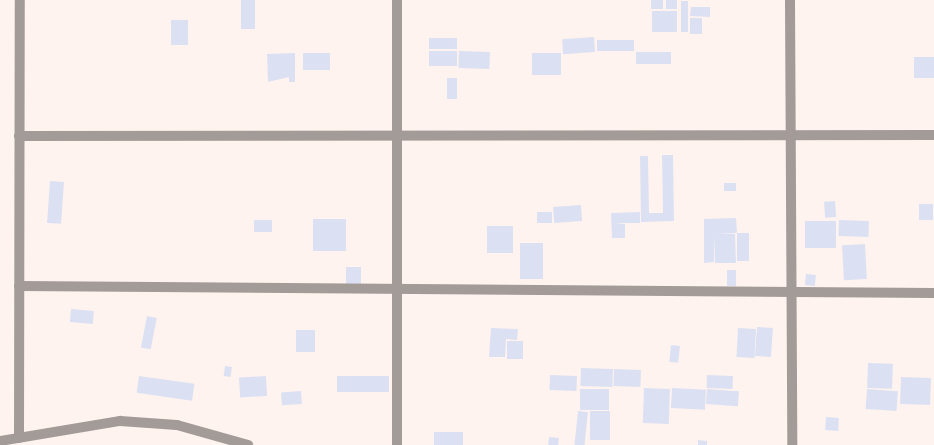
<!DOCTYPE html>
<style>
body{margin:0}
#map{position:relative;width:934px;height:445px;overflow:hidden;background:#fff3ef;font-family:"PT Sans Narrow",sans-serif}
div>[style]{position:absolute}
.building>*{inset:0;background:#dbe1f2;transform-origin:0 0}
.minor>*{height:10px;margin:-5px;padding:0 5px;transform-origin:5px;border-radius:5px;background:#a39b98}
span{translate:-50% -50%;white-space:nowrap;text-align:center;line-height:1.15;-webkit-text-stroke:5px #fff;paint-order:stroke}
</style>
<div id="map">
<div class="building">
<div style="left:241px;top:0;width:14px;height:29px"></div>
<div style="left:651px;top:0;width:12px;height:9px"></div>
<div style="left:666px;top:0;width:11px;height:9px"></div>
<div style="left:681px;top:1px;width:7px;height:31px"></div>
<div style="clip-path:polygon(691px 7px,710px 7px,710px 17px,690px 16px)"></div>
<div style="left:652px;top:11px;width:25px;height:21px"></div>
<div style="left:690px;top:18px;width:12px;height:16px"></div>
<div style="left:171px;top:20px;width:17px;height:25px"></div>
<div style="left:594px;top:37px;width:15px;height:32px;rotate:86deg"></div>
<div style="left:429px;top:38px;width:28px;height:11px"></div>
<div style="left:634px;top:40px;width:11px;height:37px;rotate:90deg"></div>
<div style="left:429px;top:51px;width:28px;height:15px"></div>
<div style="left:459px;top:51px;width:31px;height:17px;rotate:2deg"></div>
<div style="left:671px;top:52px;width:12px;height:35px;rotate:90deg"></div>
<div style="clip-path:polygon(295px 53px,295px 82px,289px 82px,289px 77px,268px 82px,267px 54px)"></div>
<div style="left:303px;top:53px;width:27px;height:17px"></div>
<div style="left:532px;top:53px;width:29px;height:22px"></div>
<div style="left:914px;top:57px;width:20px;height:21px"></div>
<div style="left:447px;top:78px;width:10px;height:21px"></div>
<div style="clip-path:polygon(662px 155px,673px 155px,674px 221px,641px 222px,640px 156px,648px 156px,649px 213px,663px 213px)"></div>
<div style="left:50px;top:181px;width:14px;height:42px;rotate:4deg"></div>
<div style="left:724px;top:183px;width:12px;height:8px"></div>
<div style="left:835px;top:201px;width:16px;height:11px;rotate:86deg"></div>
<div style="left:919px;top:204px;width:14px;height:16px"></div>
<div style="left:581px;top:205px;width:16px;height:28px;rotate:86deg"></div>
<div style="left:537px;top:212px;width:15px;height:11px"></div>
<div style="clip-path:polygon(640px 212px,640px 223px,615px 223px,625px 224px,625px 238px,612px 238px,611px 213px)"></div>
<div style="clip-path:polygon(736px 218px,737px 233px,718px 234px,735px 234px,736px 263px,715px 263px,715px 234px,714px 262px,704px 263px,704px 219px)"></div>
<div style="left:313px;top:219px;width:33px;height:32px"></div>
<div style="left:272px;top:220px;width:12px;height:18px;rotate:90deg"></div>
<div style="left:839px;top:220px;width:30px;height:16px;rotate:2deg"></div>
<div style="left:805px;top:221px;width:31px;height:27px"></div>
<div style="left:487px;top:226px;width:26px;height:27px"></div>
<div style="left:737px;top:233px;width:12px;height:28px"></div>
<div style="left:520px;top:243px;width:23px;height:36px"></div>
<div style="left:865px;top:244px;width:35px;height:23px;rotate:87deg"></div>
<div style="left:346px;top:267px;width:15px;height:20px"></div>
<div style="left:727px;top:270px;width:9px;height:16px"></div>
<div style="left:806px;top:274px;width:10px;height:11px;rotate:6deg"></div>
<div style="left:71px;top:309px;width:23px;height:13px;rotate:5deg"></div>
<div style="left:147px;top:316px;width:10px;height:32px;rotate:11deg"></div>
<div style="left:757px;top:327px;width:16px;height:29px;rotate:4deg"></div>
<div style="clip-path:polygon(491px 328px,518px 329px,517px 340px,506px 339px,505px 357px,489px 357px)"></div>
<div style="left:738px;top:328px;width:18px;height:29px;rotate:3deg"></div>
<div style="left:296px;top:330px;width:19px;height:22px"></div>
<div style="left:507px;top:341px;width:16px;height:18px"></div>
<div style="left:671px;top:345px;width:9px;height:17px;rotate:6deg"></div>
<div style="left:868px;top:363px;width:25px;height:25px;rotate:2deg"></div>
<div style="left:225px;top:366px;width:7px;height:10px;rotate:8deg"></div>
<div style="left:581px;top:368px;width:32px;height:18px;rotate:2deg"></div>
<div style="left:614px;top:369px;width:27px;height:17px;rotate:2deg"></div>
<div style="left:550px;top:375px;width:27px;height:15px;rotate:2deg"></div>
<div style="left:707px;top:375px;width:26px;height:13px;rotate:2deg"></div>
<div style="left:139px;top:376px;width:56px;height:17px;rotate:8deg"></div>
<div style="left:266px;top:376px;width:20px;height:27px;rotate:87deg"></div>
<div style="left:389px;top:376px;width:16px;height:52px;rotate:90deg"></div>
<div style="left:901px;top:377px;width:30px;height:27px;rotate:2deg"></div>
<div style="left:644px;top:388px;width:26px;height:35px;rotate:2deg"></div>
<div style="left:672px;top:388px;width:34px;height:20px;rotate:3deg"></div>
<div style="left:609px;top:389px;width:21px;height:29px;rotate:90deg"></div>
<div style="left:707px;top:389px;width:32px;height:15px;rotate:4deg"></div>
<div style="left:867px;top:389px;width:31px;height:20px;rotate:4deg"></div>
<div style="left:301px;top:391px;width:13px;height:20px;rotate:86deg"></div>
<div style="left:578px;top:411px;width:10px;height:34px;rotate:6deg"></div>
<div style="left:590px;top:411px;width:20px;height:29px"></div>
<div style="left:826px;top:417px;width:13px;height:13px;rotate:4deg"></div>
<div style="left:434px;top:432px;width:29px;height:13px"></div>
<div style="left:549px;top:437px;width:10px;height:8px;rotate:6deg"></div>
<div style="clip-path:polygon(698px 440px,707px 441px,707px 445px,698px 445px)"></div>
</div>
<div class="minor">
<div style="left:397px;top:0;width:445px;rotate:90deg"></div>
<div style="left:790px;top:0;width:445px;rotate:89.7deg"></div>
<div style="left:19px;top:136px;width:915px;rotate:-0.06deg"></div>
<div style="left:19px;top:286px;width:915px;rotate:0.44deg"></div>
<div style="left:19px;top:438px;width:438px;rotate:-89.9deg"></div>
<div style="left:0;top:441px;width:122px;rotate:-9.5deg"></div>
<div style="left:120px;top:421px;width:57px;rotate:4deg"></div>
<div style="left:177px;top:425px;width:74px;rotate:15.7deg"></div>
</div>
</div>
